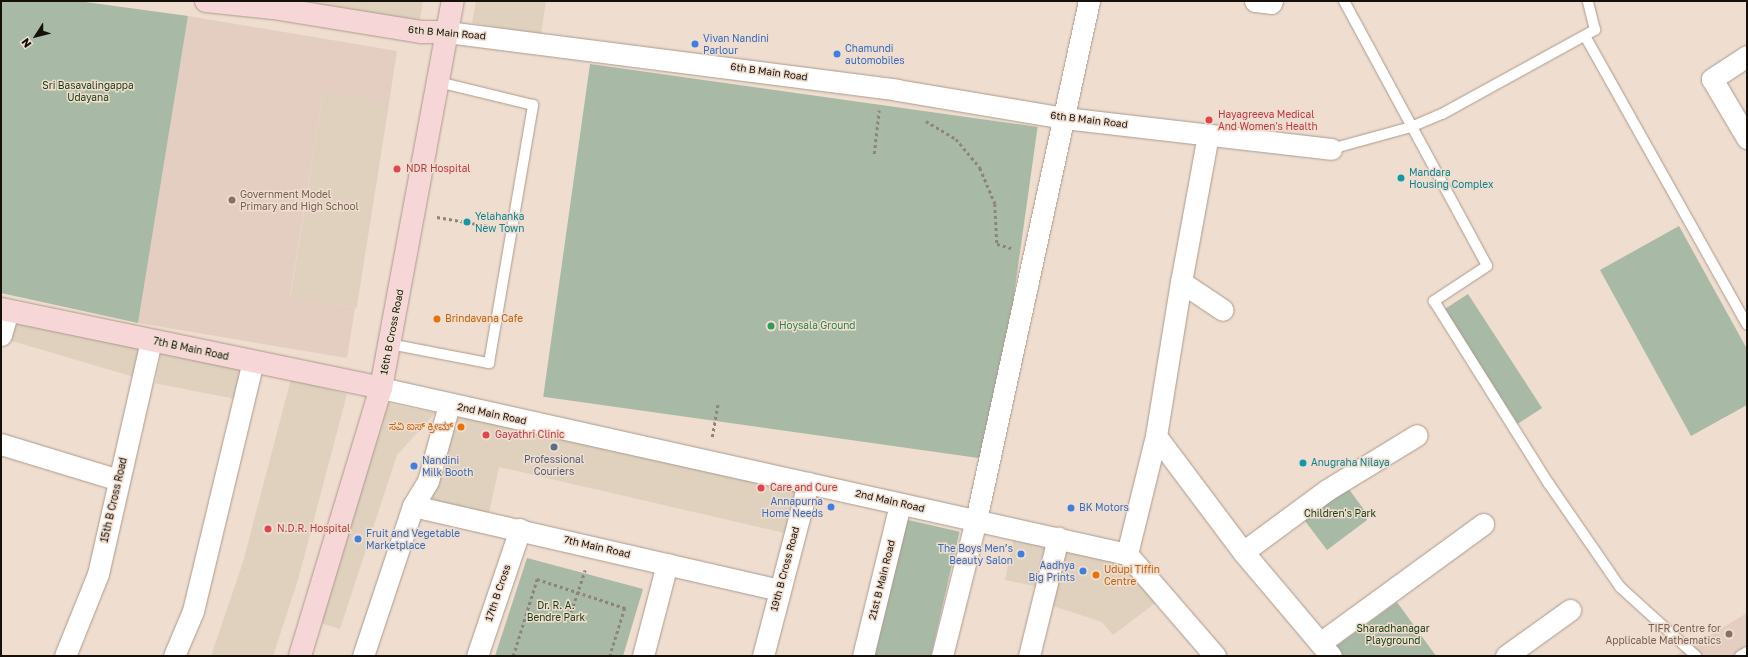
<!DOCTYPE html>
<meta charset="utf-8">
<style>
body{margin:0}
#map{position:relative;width:1748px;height:657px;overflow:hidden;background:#efddcf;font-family:"Golos Text","Noto Sans Kannada",sans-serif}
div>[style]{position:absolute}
.commercial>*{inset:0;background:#dfd1be;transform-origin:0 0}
.education>*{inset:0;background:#e4cec1}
.green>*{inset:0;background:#a8b9a5;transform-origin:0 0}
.path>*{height:2.5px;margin-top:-1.25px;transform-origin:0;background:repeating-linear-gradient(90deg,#908379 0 3px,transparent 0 6px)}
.roads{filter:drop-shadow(0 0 1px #ab9a8d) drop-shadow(0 0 1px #ab9a8d)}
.lane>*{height:10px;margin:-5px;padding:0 5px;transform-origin:5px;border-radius:5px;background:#fff}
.street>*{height:21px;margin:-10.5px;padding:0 10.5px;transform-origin:10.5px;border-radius:10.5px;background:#fff}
.secondary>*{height:22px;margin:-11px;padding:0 11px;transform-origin:11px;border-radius:11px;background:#f6d6d7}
.dots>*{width:11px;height:11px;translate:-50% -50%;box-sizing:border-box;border:2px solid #efddcf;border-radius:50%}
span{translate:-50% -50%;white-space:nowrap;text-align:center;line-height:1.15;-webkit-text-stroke:3px #efddcf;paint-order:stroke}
.street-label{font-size:10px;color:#16100b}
.shop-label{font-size:10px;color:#366cbe}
.left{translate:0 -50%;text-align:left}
.right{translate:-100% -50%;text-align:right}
.park-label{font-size:10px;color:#163c0d}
.health-label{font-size:10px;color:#be3a42}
.culture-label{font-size:10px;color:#0d838f}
.education-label{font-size:10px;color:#785e54}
.food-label{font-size:10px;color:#c56008}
.leisure-label{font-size:10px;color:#27864d}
.service-label{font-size:10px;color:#4e5e75}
.frame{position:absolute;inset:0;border:2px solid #16100b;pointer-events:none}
.north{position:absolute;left:16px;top:16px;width:40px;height:40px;-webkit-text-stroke:3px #efddcf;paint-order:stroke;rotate:234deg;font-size:11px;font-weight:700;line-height:16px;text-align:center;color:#16100b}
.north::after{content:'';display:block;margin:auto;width:14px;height:18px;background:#16100b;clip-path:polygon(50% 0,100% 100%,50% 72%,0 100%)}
</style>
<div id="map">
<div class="commercial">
<div style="clip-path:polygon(271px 1px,423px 1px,420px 19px,347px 13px)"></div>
<div style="clip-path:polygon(476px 1px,546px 1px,541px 34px,472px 23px)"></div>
<div style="left:323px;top:92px;width:67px;height:208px;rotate:9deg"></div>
<div style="clip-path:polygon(15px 317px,141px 346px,134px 377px,9px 340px)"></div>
<div style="left:162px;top:349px;width:84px;height:35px;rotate:11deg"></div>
<div style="clip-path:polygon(291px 379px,347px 394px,298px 580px,273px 656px,211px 656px,243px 562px)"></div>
<div style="clip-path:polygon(386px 403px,435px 413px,397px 455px,340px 629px,321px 623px)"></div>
<div style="clip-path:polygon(453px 412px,802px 488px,789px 534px,499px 467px,489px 513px,431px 502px)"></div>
<div style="left:1015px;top:533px;width:39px;height:48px;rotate:12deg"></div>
<div style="clip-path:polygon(1062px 543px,1127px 557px,1162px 598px,1113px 635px,1102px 622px,1050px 605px)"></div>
</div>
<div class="education">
<div style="clip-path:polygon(188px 16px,397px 51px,389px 103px,323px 92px,290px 297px,355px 308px,347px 358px,138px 323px)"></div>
<div style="clip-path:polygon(1747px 613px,1747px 656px,1675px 656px)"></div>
</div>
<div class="green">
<div style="clip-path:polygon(1px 1px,78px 1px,188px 16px,138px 323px,1px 293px)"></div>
<div style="left:590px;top:64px;width:452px;height:336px;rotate:8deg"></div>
<div style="clip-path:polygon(1679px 226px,1747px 349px,1747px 405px,1691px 436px,1600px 270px)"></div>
<div style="left:1468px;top:294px;width:136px;height:29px;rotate:57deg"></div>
<div style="clip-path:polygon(1345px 484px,1368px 515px,1366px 517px,1367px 520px,1327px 550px,1302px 517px)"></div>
<div style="left:904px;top:519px;width:57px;height:141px;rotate:13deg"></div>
<div style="clip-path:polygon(527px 558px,643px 589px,623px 656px,495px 656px)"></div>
<div style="clip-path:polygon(1397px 602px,1436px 656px,1341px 656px,1334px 648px)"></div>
</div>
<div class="path">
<div style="left:926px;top:121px;width:35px;rotate:31deg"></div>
<div style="left:956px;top:139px;width:38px;rotate:50deg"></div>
<div style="left:980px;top:168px;width:39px;rotate:67deg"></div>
<div style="left:995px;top:204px;width:40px;rotate:87.1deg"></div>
<div style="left:997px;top:244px;width:15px;rotate:16deg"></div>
<div style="left:874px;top:154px;width:44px;rotate:-83.5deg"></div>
<div style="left:437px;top:217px;width:59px;rotate:9.8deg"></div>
<div style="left:712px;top:437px;width:35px;rotate:-80deg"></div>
<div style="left:571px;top:612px;width:44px;rotate:-71.6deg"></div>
<div style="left:513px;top:656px;width:81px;rotate:-72.7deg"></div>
<div style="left:537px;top:579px;width:93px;rotate:18.2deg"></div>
<div style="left:625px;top:608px;width:50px;rotate:107.4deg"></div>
</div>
<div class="roads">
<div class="lane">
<div style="left:1344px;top:1px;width:301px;rotate:61.6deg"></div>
<div style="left:1487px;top:266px;width:64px;rotate:146.6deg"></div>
<div style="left:1434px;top:301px;width:216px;rotate:57.9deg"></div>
<div style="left:1549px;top:484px;width:125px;rotate:55.4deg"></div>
<div style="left:1620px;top:587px;width:103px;rotate:42.2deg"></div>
<div style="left:1585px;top:36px;width:331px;rotate:60.7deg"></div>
<div style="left:1331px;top:149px;width:83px;rotate:-15.4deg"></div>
<div style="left:1411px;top:127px;width:34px;rotate:-23deg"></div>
<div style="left:1442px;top:114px;width:175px;rotate:-28.8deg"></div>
<div style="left:1595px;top:30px;width:30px;rotate:-104deg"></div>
<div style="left:390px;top:344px;width:101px;rotate:10.9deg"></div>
<div style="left:489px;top:363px;width:262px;rotate:-80.3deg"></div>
<div style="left:533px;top:105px;width:97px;rotate:-166.3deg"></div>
<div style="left:1740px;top:656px;width:8px;rotate:-30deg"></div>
</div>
<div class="street">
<div style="left:1255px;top:1px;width:16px;rotate:7deg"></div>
<div style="left:1271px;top:3px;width:2px;rotate:-63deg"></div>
<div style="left:447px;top:32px;width:454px;rotate:7.3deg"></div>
<div style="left:897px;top:90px;width:169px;rotate:9.5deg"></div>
<div style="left:1064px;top:118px;width:269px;rotate:6.6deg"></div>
<div style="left:1747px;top:56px;width:42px;rotate:146.7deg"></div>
<div style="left:1712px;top:79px;width:69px;rotate:59.3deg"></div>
<div style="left:1181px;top:282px;width:149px;rotate:-79.6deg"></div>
<div style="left:1px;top:335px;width:26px;rotate:-74deg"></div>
<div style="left:381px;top:388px;width:764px;rotate:12.55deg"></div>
<div style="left:1127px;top:554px;width:135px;rotate:49.2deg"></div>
<div style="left:1156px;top:436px;width:145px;rotate:53.1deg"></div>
<div style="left:1px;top:444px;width:123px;rotate:17deg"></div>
<div style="left:413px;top:506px;width:376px;rotate:12.9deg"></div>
<div style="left:1127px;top:554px;width:122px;rotate:-76.2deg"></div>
<div style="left:1156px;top:436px;width:156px;rotate:-80.8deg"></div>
<div style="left:1181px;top:282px;width:50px;rotate:33.7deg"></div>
<div style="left:1320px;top:643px;width:202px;rotate:-36.1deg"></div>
<div style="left:65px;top:656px;width:88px;rotate:-68.1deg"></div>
<div style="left:98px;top:574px;width:239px;rotate:-77.2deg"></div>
<div style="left:174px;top:656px;width:49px;rotate:-67.1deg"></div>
<div style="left:193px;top:611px;width:256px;rotate:-76.5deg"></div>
<div style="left:363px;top:656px;width:158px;rotate:-71.6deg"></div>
<div style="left:413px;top:506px;width:29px;rotate:-59deg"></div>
<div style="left:428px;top:481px;width:79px;rotate:-74.6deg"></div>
<div style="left:477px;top:656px;width:134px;rotate:-71.3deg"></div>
<div style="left:643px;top:656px;width:95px;rotate:-75.4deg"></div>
<div style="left:763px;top:656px;width:179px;rotate:-75.4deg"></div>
<div style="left:863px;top:656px;width:156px;rotate:-76.3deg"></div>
<div style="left:942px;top:656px;width:140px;rotate:-76deg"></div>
<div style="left:976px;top:520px;width:531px;rotate:-77.72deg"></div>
<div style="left:1029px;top:656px;width:122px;rotate:-76.2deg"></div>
<div style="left:1331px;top:656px;width:136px;rotate:-130.2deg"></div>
<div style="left:1243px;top:552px;width:104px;rotate:-36.4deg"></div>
<div style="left:1327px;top:490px;width:105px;rotate:-31.4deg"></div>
<div style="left:1506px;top:656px;width:79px;rotate:-35.7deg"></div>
</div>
<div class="secondary">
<div style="left:206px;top:1px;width:67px;rotate:6deg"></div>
<div style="left:273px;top:8px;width:151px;rotate:9.2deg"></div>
<div style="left:422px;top:32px;width:25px"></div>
<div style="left:1px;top:309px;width:388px;rotate:11.7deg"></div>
<div style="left:300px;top:656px;width:280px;rotate:-73.2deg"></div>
<div style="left:381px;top:388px;width:394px;rotate:-79.5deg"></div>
</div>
</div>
<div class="dots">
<div style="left:695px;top:44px;background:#3f7fe0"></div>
<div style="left:837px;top:54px;background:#3f7fe0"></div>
<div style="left:1209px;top:120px;background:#e0444e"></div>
<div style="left:397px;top:169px;background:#e0444e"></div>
<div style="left:1401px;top:178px;background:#0f9aa8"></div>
<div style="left:232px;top:200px;background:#8d6e63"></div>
<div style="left:467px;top:222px;background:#0f9aa8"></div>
<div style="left:437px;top:319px;background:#e8710a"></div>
<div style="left:771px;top:326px;background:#2e9e5b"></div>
<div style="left:461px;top:427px;background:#e8710a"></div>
<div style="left:486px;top:435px;background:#e0444e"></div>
<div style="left:554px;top:447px;background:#5c6f8a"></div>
<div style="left:1303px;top:463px;background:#0f9aa8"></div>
<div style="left:414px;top:466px;background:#3f7fe0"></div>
<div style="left:761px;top:488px;background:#e0444e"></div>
<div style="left:831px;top:507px;background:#3f7fe0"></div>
<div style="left:1071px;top:508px;background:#3f7fe0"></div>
<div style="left:268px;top:529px;background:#e0444e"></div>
<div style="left:358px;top:539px;background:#3f7fe0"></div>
<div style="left:1021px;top:554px;background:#3f7fe0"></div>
<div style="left:1083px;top:571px;background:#3f7fe0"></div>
<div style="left:1096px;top:575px;background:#e8710a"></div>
<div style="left:1729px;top:634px;background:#8d6e63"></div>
</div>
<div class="street-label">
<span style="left:447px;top:33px;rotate:5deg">6th B Main Road</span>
<span style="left:769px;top:72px;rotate:8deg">6th B Main Road</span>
<span style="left:1089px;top:120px;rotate:7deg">6th B Main Road</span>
<span style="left:392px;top:332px;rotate:-79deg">16th B Cross Road</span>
<span style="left:191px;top:349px;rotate:12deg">7th B Main Road</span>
<span style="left:492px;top:414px;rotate:12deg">2nd Main Road</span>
<span style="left:114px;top:500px;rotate:-77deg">15th B Cross Road</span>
<span style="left:890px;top:501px;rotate:13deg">2nd Main Road</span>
<span style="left:597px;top:547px;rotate:13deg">7th Main Road</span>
<span style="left:785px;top:569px;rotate:-75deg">19th B Cross Road</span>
<span style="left:882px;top:580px;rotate:-76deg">21st B Main Road</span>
<span style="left:498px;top:593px;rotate:-71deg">17th B Cross</span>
</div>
<div class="shop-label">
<span class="left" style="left:703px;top:44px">Vivan Nandini<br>Parlour</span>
<span class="left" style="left:845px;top:54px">Chamundi<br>automobiles</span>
<span class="left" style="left:422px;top:466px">Nandini<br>Milk Booth</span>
<span class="right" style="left:823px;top:507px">Annapurna<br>Home Needs</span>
<span class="left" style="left:1079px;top:508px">BK Motors</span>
<span class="left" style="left:366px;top:539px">Fruit and Vegetable<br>Marketplace</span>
<span class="right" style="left:1013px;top:554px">The Boys Men’s<br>Beauty Salon</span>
<span class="right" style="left:1075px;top:571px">Aadhya<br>Big Prints</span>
</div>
<div class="park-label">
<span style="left:88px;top:91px">Sri Basavalingappa<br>Udayana</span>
<span style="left:1340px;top:514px">Children's Park</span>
<span style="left:556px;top:611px">Dr. R. A.<br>Bendre Park</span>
<span style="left:1393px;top:634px">Sharadhanagar<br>Playground</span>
</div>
<div class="health-label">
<span class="left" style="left:1218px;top:120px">Hayagreeva Medical<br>And Women's Health</span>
<span class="left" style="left:406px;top:169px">NDR Hospital</span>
<span class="left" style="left:495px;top:435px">Gayathri Clinic</span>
<span class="left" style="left:770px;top:488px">Care and Cure</span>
<span class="left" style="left:277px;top:529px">N.D.R. Hospital</span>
</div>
<div class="culture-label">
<span class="left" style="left:1409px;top:178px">Mandara<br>Housing Complex</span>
<span class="left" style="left:475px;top:222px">Yelahanka<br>New Town</span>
<span class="left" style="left:1311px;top:463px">Anugraha Nilaya</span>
</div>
<div class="education-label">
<span class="left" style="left:240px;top:200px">Government Model<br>Primary and High School</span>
<span class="right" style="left:1721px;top:634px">TIFR Centre for<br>Applicable Mathematics</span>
</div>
<div class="food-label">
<span class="left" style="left:445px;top:319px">Brindavana Cafe</span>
<span class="right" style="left:453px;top:427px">ಸವಿ ಐಸ್ ಕ್ರೀಮ್</span>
<span class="left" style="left:1104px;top:575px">Udupi Tiffin<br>Centre</span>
</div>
<div class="leisure-label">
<span class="left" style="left:779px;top:326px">Hoysala Ground</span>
</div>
<div class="service-label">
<span style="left:554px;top:465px">Professional<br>Couriers</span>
</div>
<div class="frame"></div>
<div class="north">N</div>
</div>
